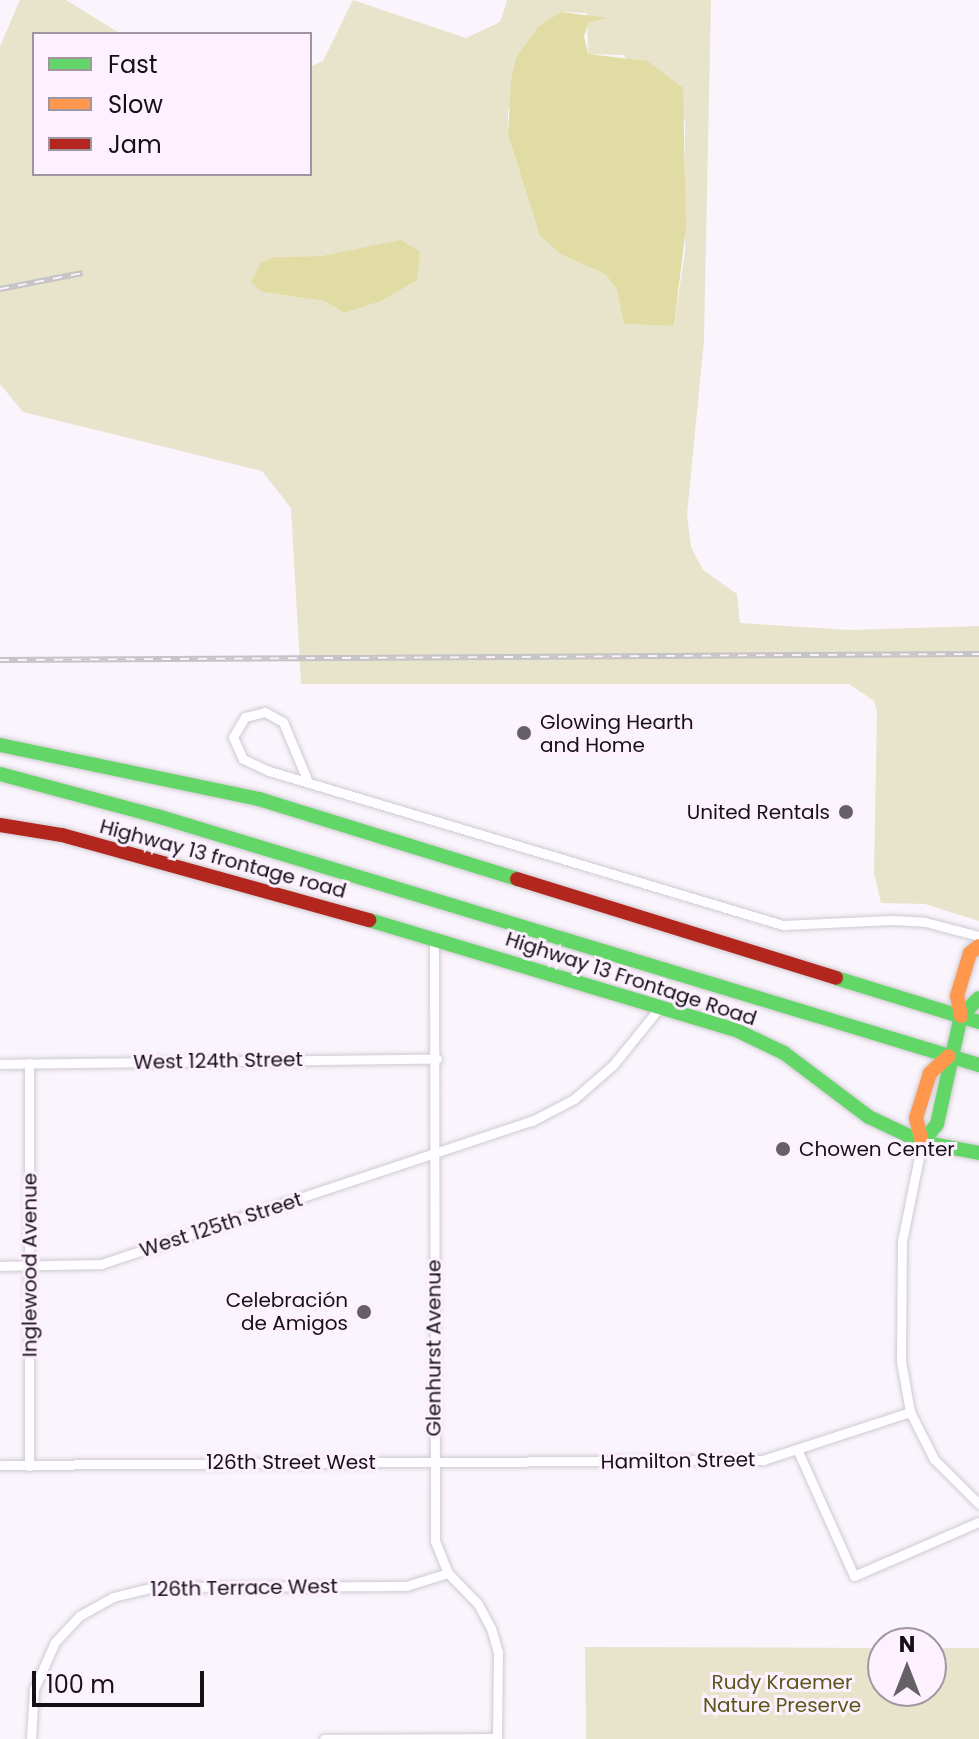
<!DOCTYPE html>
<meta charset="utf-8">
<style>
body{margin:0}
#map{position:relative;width:979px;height:1739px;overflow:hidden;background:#faf4fc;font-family:Poppins,sans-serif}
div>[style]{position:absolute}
.green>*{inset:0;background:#e8e4cb}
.water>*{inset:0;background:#e0dca4}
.roads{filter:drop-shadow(0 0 2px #cfcad0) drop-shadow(0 0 2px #cfcad0)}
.street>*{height:9px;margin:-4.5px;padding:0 4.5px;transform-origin:4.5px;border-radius:4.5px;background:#fefdff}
.fast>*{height:14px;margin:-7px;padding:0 7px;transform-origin:7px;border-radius:7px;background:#63d668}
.slow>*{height:14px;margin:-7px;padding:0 7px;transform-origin:7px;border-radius:7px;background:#ff974d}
.jam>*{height:14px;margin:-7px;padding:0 7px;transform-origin:7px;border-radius:7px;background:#b3261e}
.rail>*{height:6px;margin-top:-3px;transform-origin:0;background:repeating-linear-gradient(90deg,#fdf0ff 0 9px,#c4c3c6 0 18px);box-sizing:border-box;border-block:2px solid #c4c3c6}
.dots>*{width:22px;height:22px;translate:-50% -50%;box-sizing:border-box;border:4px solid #fdf0ff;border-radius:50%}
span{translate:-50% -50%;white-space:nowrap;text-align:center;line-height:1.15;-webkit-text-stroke:6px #fdf0ff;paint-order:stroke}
.poi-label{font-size:20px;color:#151016}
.left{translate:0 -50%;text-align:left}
.right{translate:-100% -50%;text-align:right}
.street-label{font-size:20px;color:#151016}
.park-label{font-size:20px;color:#5a571a}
.legend{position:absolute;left:32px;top:32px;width:280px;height:144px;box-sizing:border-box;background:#fdf0ff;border:2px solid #a096a2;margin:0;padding:10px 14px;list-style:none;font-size:24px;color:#151016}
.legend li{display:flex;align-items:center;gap:16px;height:40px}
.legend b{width:40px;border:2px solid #a096a2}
.north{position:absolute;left:867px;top:1627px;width:80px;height:80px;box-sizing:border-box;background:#fdf0ff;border:2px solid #a096a2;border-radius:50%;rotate:0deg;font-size:22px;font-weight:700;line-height:32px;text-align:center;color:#151016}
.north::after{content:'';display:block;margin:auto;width:28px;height:36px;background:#656066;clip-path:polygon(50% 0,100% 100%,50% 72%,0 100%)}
.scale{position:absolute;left:32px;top:1671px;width:172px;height:36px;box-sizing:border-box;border:4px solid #151016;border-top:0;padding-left:10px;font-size:24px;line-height:28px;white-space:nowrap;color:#151016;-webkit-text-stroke:6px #fdf0ff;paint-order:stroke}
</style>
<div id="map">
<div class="green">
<div style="clip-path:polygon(evenodd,20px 0,66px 0,121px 34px,34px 34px,34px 174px,310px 174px,310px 67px,323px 61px,353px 0,466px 38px,500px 22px,507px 0,711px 0,704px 340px,687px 515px,691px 547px,703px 570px,737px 594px,740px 623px,850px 630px,979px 626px,979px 921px,925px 904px,881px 903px,874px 873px,877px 712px,874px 701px,849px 684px,301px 684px,291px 508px,262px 471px,23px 412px,0 384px,0 46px,20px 0,561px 12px,587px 13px,588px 54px,623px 55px,685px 121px,685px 251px,674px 326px,624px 324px,616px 288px,605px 274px,562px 255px,540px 236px,508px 135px,508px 110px,561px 12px,20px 0,378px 245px,360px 307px,344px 313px,325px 301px,262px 292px,275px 257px,321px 256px,378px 245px)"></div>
<div style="clip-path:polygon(585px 1647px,883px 1648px,883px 1691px,931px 1691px,931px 1648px,979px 1648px,979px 1739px,586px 1739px)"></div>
</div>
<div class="water">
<div style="clip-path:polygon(561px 12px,608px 18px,589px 22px,584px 36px,588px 54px,647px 61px,683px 88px,686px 227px,674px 326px,624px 324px,616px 288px,605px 274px,562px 255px,540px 236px,508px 135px,511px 81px,516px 58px,538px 27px)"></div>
<div style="clip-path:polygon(401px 240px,420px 252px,417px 280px,381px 301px,344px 313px,325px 301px,262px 292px,251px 282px,261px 262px,275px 257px,321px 256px)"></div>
</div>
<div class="roads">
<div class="street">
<div style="left:308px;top:782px;width:65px;rotate:-112.6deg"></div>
<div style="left:283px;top:722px;width:21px;rotate:-151deg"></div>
<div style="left:265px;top:712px;width:21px;rotate:166deg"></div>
<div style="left:245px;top:717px;width:23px;rotate:121deg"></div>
<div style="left:233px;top:737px;width:24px;rotate:66deg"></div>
<div style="left:243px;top:759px;width:29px;rotate:25deg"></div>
<div style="left:269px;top:771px;width:537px;rotate:16.68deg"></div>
<div style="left:783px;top:925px;width:108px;rotate:-2.7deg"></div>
<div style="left:891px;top:920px;width:34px;rotate:3deg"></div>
<div style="left:925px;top:922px;width:56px;rotate:14.5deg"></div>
<div style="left:434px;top:938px;width:603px;rotate:89.9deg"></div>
<div style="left:435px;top:1541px;width:35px;rotate:68deg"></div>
<div style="left:448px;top:1573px;width:43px;rotate:45.9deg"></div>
<div style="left:478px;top:1604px;width:27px;rotate:62deg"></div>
<div style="left:491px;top:1628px;width:25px;rotate:74deg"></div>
<div style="left:498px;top:1652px;width:87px;rotate:90.7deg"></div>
<div style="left:29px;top:1063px;width:403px;rotate:90deg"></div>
<div style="left:0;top:1064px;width:437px;rotate:-0.7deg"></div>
<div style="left:922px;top:1142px;width:101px;rotate:101.4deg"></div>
<div style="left:902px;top:1241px;width:120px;rotate:90.5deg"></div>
<div style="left:901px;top:1361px;width:52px;rotate:80deg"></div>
<div style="left:910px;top:1412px;width:53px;rotate:62.9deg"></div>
<div style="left:934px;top:1459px;width:64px;rotate:45deg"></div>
<div style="left:0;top:1266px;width:101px;rotate:-1.1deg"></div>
<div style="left:101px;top:1264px;width:454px;rotate:-18.4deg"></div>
<div style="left:532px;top:1121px;width:47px;rotate:-27.6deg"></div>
<div style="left:574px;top:1099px;width:52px;rotate:-41.1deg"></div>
<div style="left:613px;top:1065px;width:76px;rotate:-50.9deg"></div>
<div style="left:797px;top:1449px;width:139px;rotate:65.8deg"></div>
<div style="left:854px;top:1576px;width:136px;rotate:-23.4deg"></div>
<div style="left:0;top:1465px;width:763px;rotate:-0.38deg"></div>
<div style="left:763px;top:1460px;width:155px;rotate:-18.1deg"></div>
<div style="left:31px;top:1739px;width:50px;rotate:-86.6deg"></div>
<div style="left:34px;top:1689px;width:51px;rotate:-65.9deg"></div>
<div style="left:55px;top:1642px;width:35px;rotate:-47deg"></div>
<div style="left:79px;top:1616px;width:39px;rotate:-29deg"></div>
<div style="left:113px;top:1597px;width:42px;rotate:-13.7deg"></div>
<div style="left:154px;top:1587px;width:252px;rotate:-0.2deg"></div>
<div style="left:406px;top:1586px;width:44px;rotate:-17.2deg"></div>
<div style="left:324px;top:1739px;width:173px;rotate:-0.3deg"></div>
</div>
<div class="fast">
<div style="left:0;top:745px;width:265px;rotate:11.8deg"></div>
<div style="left:259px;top:799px;width:270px;rotate:17.2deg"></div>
<div style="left:0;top:774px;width:163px;rotate:15deg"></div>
<div style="left:157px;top:816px;width:859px;rotate:16.85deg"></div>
<div style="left:369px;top:920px;width:383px;rotate:16.7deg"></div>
<div style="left:736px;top:1030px;width:53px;rotate:25.6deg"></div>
<div style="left:784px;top:1053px;width:106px;rotate:37deg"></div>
<div style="left:869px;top:1117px;width:59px;rotate:25.3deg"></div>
<div style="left:922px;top:1142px;width:58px;rotate:10.9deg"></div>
<div style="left:836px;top:978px;width:150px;rotate:17.1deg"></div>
<div style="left:922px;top:1142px;width:23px;rotate:-50deg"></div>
<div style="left:937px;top:1124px;width:111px;rotate:-77.5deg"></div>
<div style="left:961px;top:1016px;width:25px;rotate:-45deg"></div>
</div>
<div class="slow">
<div style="left:961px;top:1016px;width:20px;rotate:-101deg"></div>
<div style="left:957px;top:996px;width:45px;rotate:-73.2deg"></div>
<div style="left:970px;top:953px;width:11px;rotate:-38deg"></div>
<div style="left:922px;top:1142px;width:25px;rotate:-104deg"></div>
<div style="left:916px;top:1118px;width:47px;rotate:-72.7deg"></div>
<div style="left:930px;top:1073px;width:25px;rotate:-42deg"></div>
</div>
<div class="jam">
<div style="left:0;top:825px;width:63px;rotate:9.2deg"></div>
<div style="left:62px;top:835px;width:319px;rotate:15.5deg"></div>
<div style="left:517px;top:879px;width:334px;rotate:17.2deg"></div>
</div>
</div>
<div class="rail">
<div style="left:0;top:289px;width:84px;rotate:-11deg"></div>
<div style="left:0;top:660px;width:979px;rotate:-0.35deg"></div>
</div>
<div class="dots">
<div style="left:524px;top:733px;background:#656066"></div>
<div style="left:846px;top:812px;background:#656066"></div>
<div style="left:783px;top:1149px;background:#656066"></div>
<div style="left:364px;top:1312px;background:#656066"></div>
</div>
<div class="poi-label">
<span class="left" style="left:540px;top:734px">Glowing Hearth<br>and Home</span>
<span class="right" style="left:830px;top:812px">United Rentals</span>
<span class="left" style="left:799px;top:1149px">Chowen Center</span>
<span class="right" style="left:348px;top:1312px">Celebración<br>de Amigos</span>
</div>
<div class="street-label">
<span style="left:223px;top:859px;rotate:15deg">Highway 13 frontage road</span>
<span style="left:631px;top:979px;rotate:18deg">Highway 13 Frontage Road</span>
<span style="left:218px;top:1061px;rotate:-1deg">West 124th Street</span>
<span style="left:221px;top:1225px;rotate:-18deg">West 125th Street</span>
<span style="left:30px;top:1265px;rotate:-90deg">Inglewood Avenue</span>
<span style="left:434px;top:1348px;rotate:-90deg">Glenhurst Avenue</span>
<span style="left:678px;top:1461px;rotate:-1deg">Hamilton Street</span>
<span style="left:291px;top:1462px">126th Street West</span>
<span style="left:244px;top:1588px;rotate:-1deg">126th Terrace West</span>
</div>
<div class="park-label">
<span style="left:782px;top:1694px">Rudy Kraemer<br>Nature Preserve</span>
</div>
<ul class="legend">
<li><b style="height:10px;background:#63d668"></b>Fast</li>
<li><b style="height:10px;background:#ff974d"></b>Slow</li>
<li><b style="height:10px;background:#b3261e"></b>Jam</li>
</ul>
<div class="north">N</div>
<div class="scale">100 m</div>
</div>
